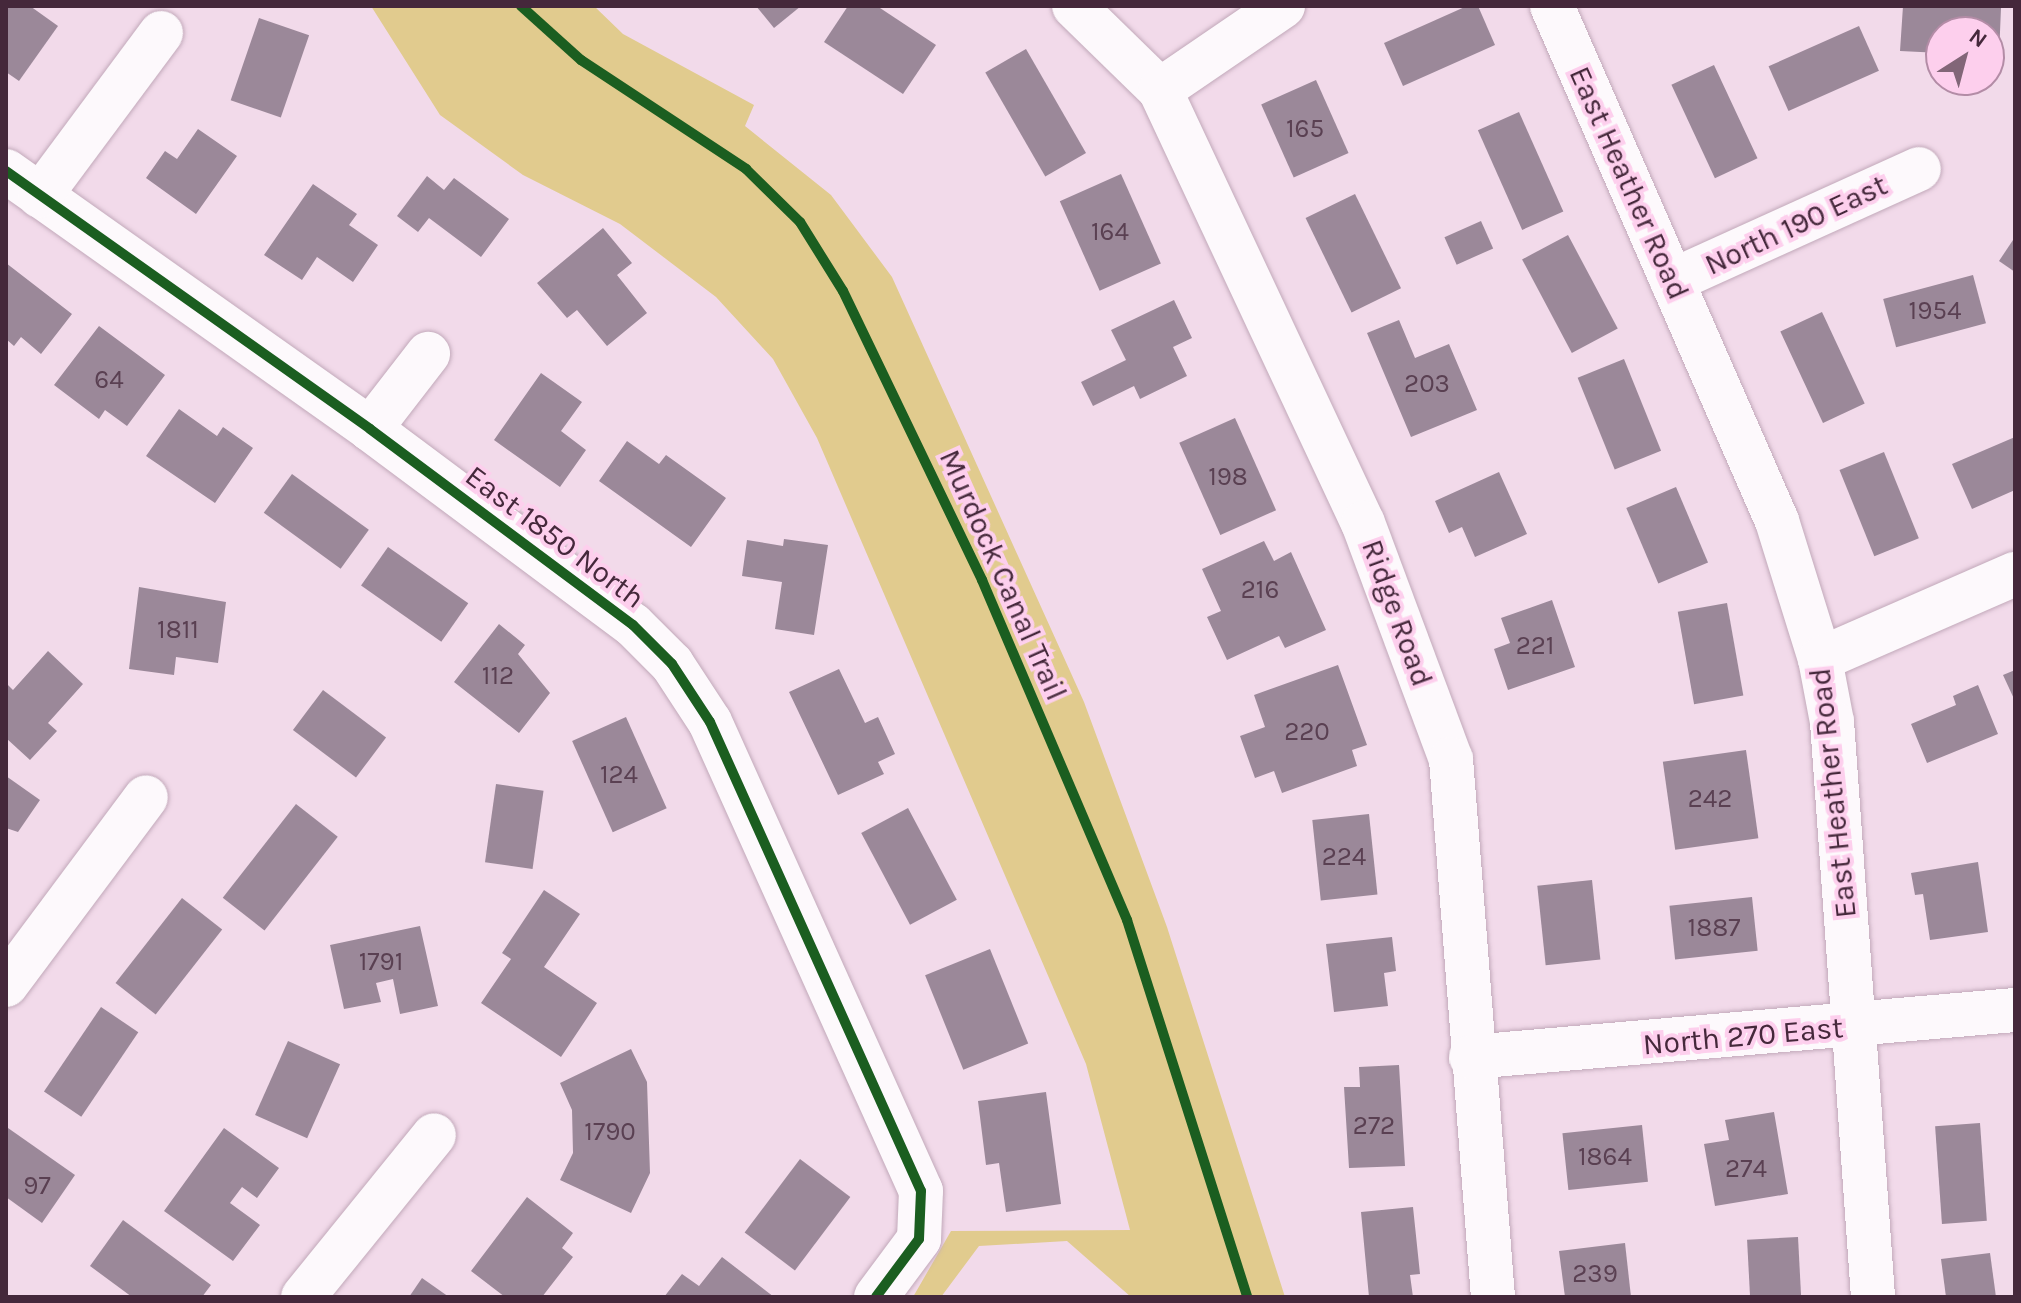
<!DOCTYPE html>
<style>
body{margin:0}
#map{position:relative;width:2021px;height:1303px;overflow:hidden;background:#f2daea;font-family:Karla,sans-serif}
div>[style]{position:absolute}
.green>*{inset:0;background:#e1cb8e}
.building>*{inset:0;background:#9b8899;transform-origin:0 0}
.roads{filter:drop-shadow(0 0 2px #c2a9ba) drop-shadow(0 0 2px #c2a9ba)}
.minor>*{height:44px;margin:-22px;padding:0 22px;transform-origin:22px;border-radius:22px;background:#fdf9fc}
.cycleway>*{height:10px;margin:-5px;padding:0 5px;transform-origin:5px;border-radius:5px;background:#1b5e20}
span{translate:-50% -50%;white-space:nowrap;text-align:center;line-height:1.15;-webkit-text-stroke:8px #fdcfed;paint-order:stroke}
.number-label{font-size:26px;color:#5a4052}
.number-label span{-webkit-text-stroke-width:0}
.street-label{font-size:30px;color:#45283b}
.frame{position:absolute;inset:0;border:8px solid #45283b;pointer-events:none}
.north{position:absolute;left:1925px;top:16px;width:80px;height:80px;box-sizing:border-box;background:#fdcfed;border:2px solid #b38ca6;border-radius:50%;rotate:36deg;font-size:22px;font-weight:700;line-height:32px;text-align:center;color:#45283b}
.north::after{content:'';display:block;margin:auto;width:28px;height:36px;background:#826678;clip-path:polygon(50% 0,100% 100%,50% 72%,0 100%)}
</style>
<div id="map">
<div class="green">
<div style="clip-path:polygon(371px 6px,594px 6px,623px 34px,754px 105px,745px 126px,831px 195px,892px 277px,1084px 702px,1167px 927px,1285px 1297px,1131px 1297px,1067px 1241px,979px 1246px,941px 1297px,913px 1297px,951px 1231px,1130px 1230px,1086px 1064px,817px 438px,773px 359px,716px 297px,620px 224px,523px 175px,440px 115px)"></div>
</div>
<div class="building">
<div style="clip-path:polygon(6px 6px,30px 6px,58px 26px,19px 81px,6px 72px)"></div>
<div style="clip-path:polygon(756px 6px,801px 6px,774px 28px)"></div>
<div style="clip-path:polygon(848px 6px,877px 6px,936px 45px,903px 94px,824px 42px)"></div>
<div style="clip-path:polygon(1467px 6px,1478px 6px,1495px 45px,1403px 86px,1384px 43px)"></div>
<div style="clip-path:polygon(1903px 6px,2001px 8px,1999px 56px,1989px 56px,1989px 32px,1941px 32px,1941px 53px,1900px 51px)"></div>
<div style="left:259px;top:18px;width:53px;height:87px;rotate:19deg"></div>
<div style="left:1859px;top:26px;width:49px;height:99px;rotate:66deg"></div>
<div style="left:1026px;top:49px;width:120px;height:47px;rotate:60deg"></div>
<div style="left:1714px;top:65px;width:103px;height:47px;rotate:65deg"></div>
<div style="left:1316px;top:80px;width:80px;height:60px;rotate:66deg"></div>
<div style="left:1519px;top:112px;width:109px;height:45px;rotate:66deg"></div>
<div style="clip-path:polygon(198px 129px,237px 156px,196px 214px,146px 178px,165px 151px,177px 159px)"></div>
<div style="left:1121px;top:174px;width:98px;height:67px;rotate:66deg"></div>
<div style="clip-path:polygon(427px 176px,444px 190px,454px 178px,509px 219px,481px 257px,429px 218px,418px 232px,397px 216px)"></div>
<div style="clip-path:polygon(313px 184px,357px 214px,349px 225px,378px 245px,353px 282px,317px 257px,302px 280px,264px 255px)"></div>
<div style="left:1355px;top:194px;width:105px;height:55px;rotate:64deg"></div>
<div style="left:1481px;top:221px;width:30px;height:40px;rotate:66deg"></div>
<div style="clip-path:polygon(603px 228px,632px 263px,617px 275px,647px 313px,607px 346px,577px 310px,567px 318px,537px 283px)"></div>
<div style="left:1568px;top:235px;width:106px;height:52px;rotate:62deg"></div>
<div style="clip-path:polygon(2015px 237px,2015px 272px,1999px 261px)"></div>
<div style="clip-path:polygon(6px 263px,72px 314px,41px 354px,21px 337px,14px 346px,6px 339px)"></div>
<div style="left:1973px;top:275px;width:50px;height:93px;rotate:75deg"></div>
<div style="clip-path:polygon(1174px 300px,1192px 338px,1173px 347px,1187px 376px,1140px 399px,1134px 386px,1093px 406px,1081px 382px,1126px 360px,1111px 330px)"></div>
<div style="left:1822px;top:312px;width:101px;height:46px;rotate:65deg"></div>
<div style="clip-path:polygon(1399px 320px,1415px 358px,1449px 344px,1477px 410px,1411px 437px,1367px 333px)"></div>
<div style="clip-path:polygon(99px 326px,165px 375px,127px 426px,105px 410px,99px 419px,54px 385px)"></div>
<div style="left:1624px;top:359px;width:99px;height:50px;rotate:68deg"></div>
<div style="clip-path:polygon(541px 373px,582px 402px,561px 431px,586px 450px,560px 487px,494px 440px)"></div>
<div style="clip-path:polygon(179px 409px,217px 436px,223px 427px,253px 448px,215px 503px,146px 456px)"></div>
<div style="left:1235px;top:418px;width:101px;height:61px;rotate:66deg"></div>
<div style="clip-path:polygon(2015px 437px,2015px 490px,1972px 509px,1952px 464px)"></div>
<div style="clip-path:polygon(627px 441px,659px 464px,666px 455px,726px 498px,691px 547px,599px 481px)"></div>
<div style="left:1884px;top:452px;width:93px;height:48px;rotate:68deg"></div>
<div style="clip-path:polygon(1499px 472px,1527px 534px,1475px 557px,1462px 527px,1449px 533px,1435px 501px)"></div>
<div style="left:292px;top:474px;width:95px;height:48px;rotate:36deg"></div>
<div style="left:1676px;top:487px;width:82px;height:54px;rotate:67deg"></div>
<div style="clip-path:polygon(784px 539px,828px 545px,814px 635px,775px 629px,782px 582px,742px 576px,747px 540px,783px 546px)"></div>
<div style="clip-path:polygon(1264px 541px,1274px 561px,1291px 552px,1326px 630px,1285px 648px,1279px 636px,1227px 660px,1207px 617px,1221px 611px,1202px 569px)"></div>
<div style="left:388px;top:547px;width:98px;height:47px;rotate:35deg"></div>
<div style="clip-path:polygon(139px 587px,226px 602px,218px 663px,176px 657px,174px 675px,129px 669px)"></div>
<div style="clip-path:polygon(1552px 600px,1575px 667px,1508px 690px,1494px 649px,1510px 643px,1501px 618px)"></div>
<div style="left:1727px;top:603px;width:94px;height:50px;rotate:80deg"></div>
<div style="clip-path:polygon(499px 624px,525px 645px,518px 654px,550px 693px,519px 733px,454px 682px)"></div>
<div style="clip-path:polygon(48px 651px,83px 684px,48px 723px,57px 731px,30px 760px,6px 738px,6px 683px,13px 690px)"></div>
<div style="clip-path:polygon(1338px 665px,1367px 745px,1352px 750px,1357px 766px,1282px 793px,1274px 771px,1255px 778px,1240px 736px,1265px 727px,1254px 695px)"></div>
<div style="clip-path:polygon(839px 669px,865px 723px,878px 717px,895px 754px,878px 762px,884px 774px,838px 795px,789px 692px)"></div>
<div style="clip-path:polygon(2015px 670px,2015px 701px,2003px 675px)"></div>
<div style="clip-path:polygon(1978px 685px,1998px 734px,1927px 763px,1911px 724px,1956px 705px,1953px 696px)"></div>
<div style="left:323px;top:690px;width:79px;height:50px;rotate:37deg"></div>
<div style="left:626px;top:717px;width:100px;height:59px;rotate:66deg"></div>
<div style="left:1746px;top:750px;width:89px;height:84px;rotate:82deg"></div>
<div style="clip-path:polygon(6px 776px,40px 800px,18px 832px,6px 828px)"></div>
<div style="left:496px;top:784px;width:48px;height:79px;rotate:8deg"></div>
<div style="left:296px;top:804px;width:53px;height:119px;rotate:38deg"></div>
<div style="left:908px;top:808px;width:104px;height:53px;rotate:62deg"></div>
<div style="left:1369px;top:814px;width:81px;height:57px;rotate:84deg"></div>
<div style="clip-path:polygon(1978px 862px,1988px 932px,1930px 940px,1923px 894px,1915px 895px,1911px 873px)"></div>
<div style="left:1592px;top:880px;width:80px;height:55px;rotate:84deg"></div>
<div style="clip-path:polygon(544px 890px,580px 914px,544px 967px,597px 1003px,561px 1057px,481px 1003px,511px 959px,502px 953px)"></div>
<div style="left:1752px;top:897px;width:54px;height:83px;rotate:84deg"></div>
<div style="left:182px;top:898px;width:51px;height:108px;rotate:38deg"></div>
<div style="clip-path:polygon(420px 926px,438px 1006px,400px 1014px,393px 979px,376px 983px,381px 1002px,344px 1009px,330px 945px)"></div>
<div style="clip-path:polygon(1392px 937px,1396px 971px,1384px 973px,1388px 1006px,1334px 1012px,1326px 944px)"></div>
<div style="left:990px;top:949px;width:102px;height:70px;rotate:68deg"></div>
<div style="left:101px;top:1007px;width:45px;height:102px;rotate:34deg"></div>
<div style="left:288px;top:1041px;width:57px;height:81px;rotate:24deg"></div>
<div style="clip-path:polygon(631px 1049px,647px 1082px,650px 1173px,631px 1213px,560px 1180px,573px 1153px,572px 1110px,560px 1083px)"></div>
<div style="clip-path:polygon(1399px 1065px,1405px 1166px,1349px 1168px,1344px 1087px,1360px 1087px,1359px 1067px)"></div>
<div style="clip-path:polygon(1046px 1092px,1061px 1204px,1006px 1212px,999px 1163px,986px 1165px,978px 1101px)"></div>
<div style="clip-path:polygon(1774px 1112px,1788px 1194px,1715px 1206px,1704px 1144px,1729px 1140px,1725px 1120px)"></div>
<div style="left:1980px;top:1123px;width:98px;height:45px;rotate:86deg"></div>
<div style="left:1642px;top:1125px;width:57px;height:80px;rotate:84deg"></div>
<div style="clip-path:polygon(8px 1128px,75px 1175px,42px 1223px,6px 1197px)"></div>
<div style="clip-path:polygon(224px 1128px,279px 1168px,257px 1198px,242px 1187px,230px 1203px,260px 1225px,233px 1261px,164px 1211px)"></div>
<div style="left:800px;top:1159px;width:63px;height:92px;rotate:37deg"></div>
<div style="clip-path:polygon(527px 1197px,573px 1233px,562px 1248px,573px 1257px,542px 1297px,505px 1297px,471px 1271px)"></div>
<div style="clip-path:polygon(1413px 1207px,1420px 1274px,1410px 1275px,1413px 1297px,1369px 1297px,1361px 1212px)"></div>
<div style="clip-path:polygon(123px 1220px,211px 1285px,202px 1297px,132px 1297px,90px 1266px)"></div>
<div style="left:1798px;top:1237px;width:60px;height:51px;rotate:87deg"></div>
<div style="clip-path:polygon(1625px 1243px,1631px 1297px,1565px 1297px,1559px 1251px)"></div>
<div style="clip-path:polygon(1990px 1253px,1996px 1297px,1946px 1297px,1941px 1259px)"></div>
<div style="clip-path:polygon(722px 1257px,774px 1297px,664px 1297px,682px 1274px,699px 1286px)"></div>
<div style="clip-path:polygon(422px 1278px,449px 1297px,409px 1297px)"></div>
</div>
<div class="roads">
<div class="minor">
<div style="left:1074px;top:6px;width:120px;rotate:44.3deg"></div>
<div style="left:1160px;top:90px;width:478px;rotate:64.9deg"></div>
<div style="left:1363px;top:523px;width:252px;rotate:69.6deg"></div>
<div style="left:1451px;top:759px;width:540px;rotate:85.54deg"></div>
<div style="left:1552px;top:6px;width:562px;rotate:66.4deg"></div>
<div style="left:1777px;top:521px;width:145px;rotate:72.7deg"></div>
<div style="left:1820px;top:659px;width:64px;rotate:79.2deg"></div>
<div style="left:1832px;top:722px;width:576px;rotate:85.92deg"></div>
<div style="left:1160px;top:90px;width:149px;rotate:-34.3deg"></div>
<div style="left:6px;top:171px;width:446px;rotate:35.3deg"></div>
<div style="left:370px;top:429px;width:328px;rotate:36.7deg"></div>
<div style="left:633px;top:625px;width:55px;rotate:45deg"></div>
<div style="left:672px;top:664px;width:69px;rotate:56.8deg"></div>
<div style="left:710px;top:722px;width:514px;rotate:65.78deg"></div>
<div style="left:921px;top:1191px;width:48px;rotate:92.4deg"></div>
<div style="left:919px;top:1239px;width:72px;rotate:126.6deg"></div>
<div style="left:40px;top:196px;width:203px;rotate:-53.4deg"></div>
<div style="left:1672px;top:281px;width:271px;rotate:-24.4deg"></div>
<div style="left:370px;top:429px;width:95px;rotate:-52.3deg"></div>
<div style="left:1820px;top:659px;width:213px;rotate:-23.6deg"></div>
<div style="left:6px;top:985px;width:234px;rotate:-53.3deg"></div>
<div style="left:1471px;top:1057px;width:546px;rotate:-4.94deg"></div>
<div style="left:303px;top:1297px;width:208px;rotate:-51deg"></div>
</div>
</div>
<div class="cycleway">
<div style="left:521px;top:6px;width:81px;rotate:42deg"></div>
<div style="left:581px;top:60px;width:198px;rotate:33.4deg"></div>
<div style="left:746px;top:169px;width:76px;rotate:44.5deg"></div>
<div style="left:800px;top:222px;width:81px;rotate:58.1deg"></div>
<div style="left:843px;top:291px;width:321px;rotate:64.3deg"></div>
<div style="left:982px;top:580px;width:370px;rotate:66.9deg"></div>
<div style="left:1127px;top:920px;width:396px;rotate:72.3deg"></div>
<div style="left:6px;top:171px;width:446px;rotate:35.3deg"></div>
<div style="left:370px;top:429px;width:328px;rotate:36.7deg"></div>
<div style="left:633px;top:625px;width:55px;rotate:45deg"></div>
<div style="left:672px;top:664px;width:69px;rotate:56.8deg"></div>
<div style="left:710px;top:722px;width:514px;rotate:65.78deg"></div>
<div style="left:921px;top:1191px;width:48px;rotate:92.4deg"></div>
<div style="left:919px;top:1239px;width:72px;rotate:126.6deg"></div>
</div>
<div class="number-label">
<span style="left:1305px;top:129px">165</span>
<span style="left:1110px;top:232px">164</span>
<span style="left:1935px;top:311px">1954</span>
<span style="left:109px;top:380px">64</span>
<span style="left:1427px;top:384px">203</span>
<span style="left:1228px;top:477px">198</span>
<span style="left:1260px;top:590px">216</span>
<span style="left:178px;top:630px">1811</span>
<span style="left:1535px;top:646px">221</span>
<span style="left:498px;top:676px">112</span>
<span style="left:1307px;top:732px">220</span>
<span style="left:619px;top:775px">124</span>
<span style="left:1710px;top:799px">242</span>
<span style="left:1344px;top:857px">224</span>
<span style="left:1714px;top:928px">1887</span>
<span style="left:381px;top:962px">1791</span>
<span style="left:1374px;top:1126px">272</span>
<span style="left:610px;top:1132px">1790</span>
<span style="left:1605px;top:1157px">1864</span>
<span style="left:1746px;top:1169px">274</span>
<span style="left:37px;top:1186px">97</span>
<span style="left:1595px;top:1274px">239</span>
</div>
<div class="street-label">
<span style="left:1629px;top:183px;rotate:66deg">East Heather Road</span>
<span style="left:1796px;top:225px;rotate:-25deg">North 190 East</span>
<span style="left:555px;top:537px;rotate:37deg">East 1850 North</span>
<span style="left:1003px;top:575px;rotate:66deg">Murdock Canal Trail</span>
<span style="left:1397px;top:613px;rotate:70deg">Ridge Road</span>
<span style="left:1833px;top:793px;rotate:-96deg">East Heather Road</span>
<span style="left:1743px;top:1036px;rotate:-5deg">North 270 East</span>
</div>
<div class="frame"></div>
<div class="north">N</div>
</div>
